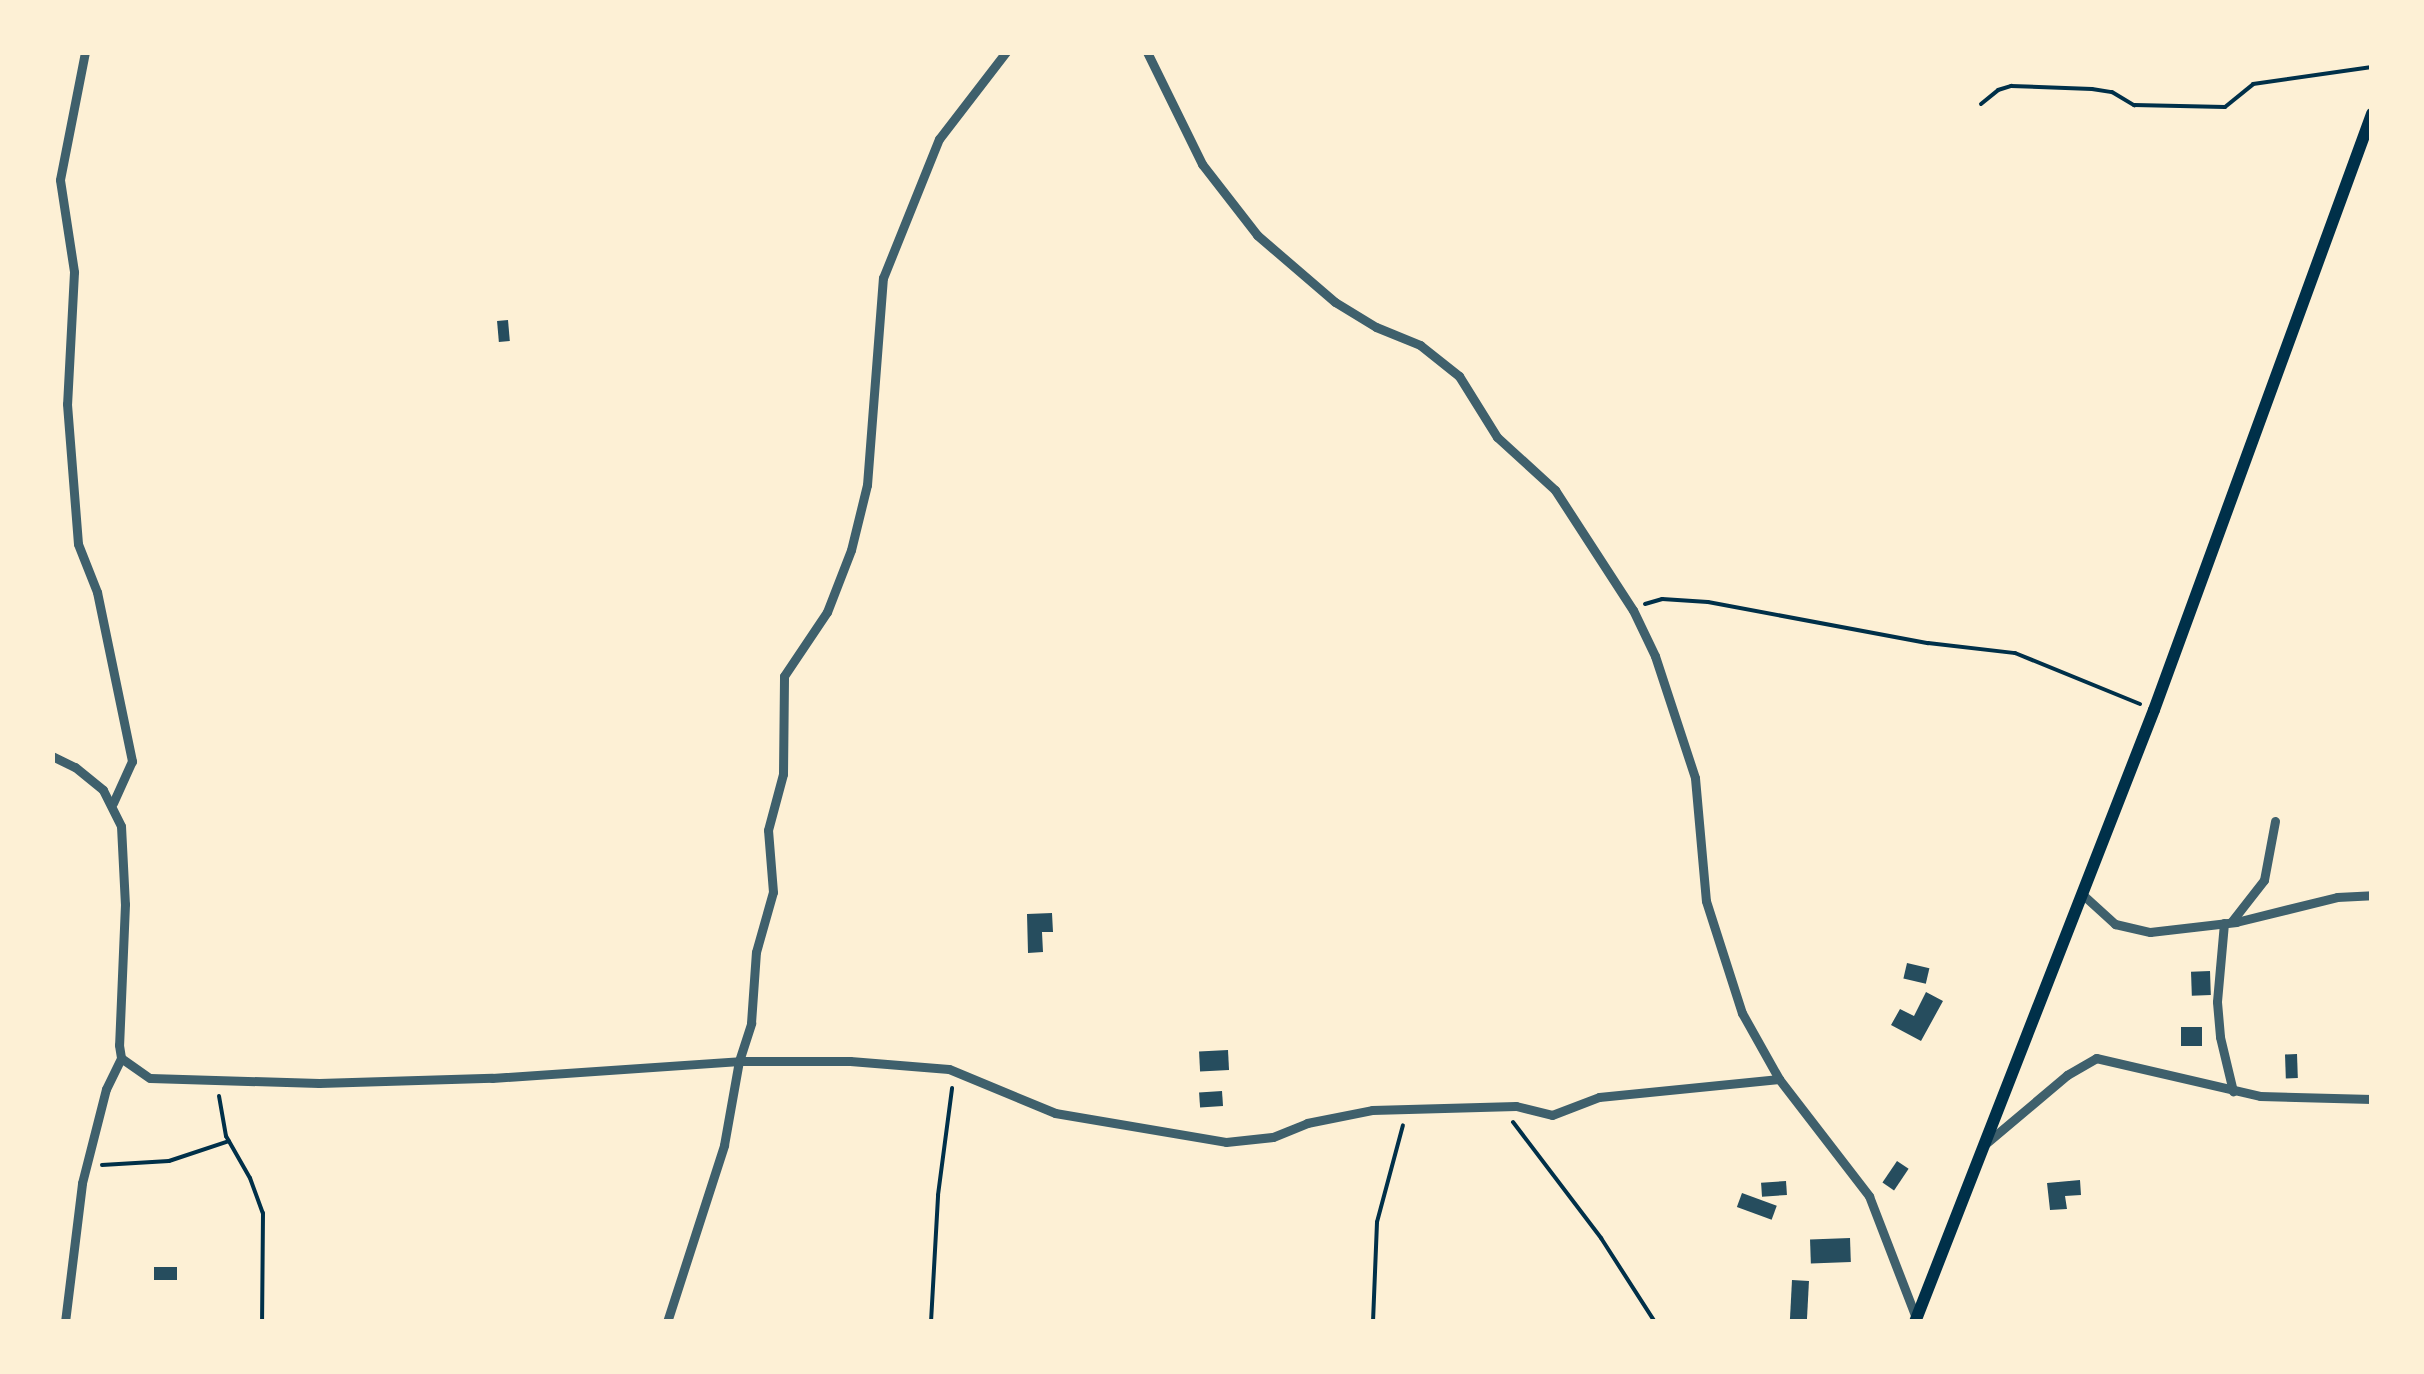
<!DOCTYPE html>
<style>
body{margin:0}
#map{position:relative;width:2424px;height:1374px;overflow:hidden;background:#fdf0d5;font-family:"Work Sans",sans-serif}
div>[style]{position:absolute}
.building>*{inset:0;background:#264d5e;transform-origin:0 0}
.path>*{height:4px;margin:-2px;padding:0 2px;transform-origin:2px;border-radius:2px;background:#003049}
.minor>*{height:9px;margin:-4.5px;padding:0 4.5px;transform-origin:4.5px;border-radius:4.5px;background:#3f606c}
.secondary>*{height:12px;margin:-6px;padding:0 6px;transform-origin:6px;border-radius:6px;background:#003049}
span{translate:-50% -50%;white-space:nowrap;text-align:center;line-height:1.15;-webkit-text-stroke:8px #fdf0d5;paint-order:stroke}
.frame{position:absolute;inset:0;border:55px solid #fdf0d5;pointer-events:none}
</style>
<div id="map">
<div class="building">
<div style="left:508px;top:320px;width:21px;height:11px;rotate:85deg"></div>
<div style="clip-path:polygon(1052px 913px,1053px 932px,1042px 932px,1043px 952px,1028px 953px,1027px 914px)"></div>
<div style="left:1907px;top:963px;width:23px;height:16px;rotate:13deg"></div>
<div style="left:2210px;top:971px;width:24px;height:19px;rotate:88deg"></div>
<div style="clip-path:polygon(1926px 992px,1943px 1001px,1921px 1041px,1891px 1025px,1900px 1009px,1914px 1016px)"></div>
<div style="left:2202px;top:1027px;width:19px;height:21px;rotate:90deg"></div>
<div style="left:1228px;top:1050px;width:20px;height:29px;rotate:87deg"></div>
<div style="left:2297px;top:1054px;width:24px;height:12px;rotate:88deg"></div>
<div style="left:1222px;top:1091px;width:15px;height:23px;rotate:86deg"></div>
<div style="left:1897px;top:1161px;width:14px;height:26px;rotate:34deg"></div>
<div style="clip-path:polygon(2080px 1180px,2081px 1195px,2065px 1196px,2067px 1209px,2050px 1210px,2047px 1183px)"></div>
<div style="left:1786px;top:1181px;width:14px;height:25px;rotate:86deg"></div>
<div style="left:1742px;top:1193px;width:37px;height:15px;rotate:20deg"></div>
<div style="left:1850px;top:1238px;width:24px;height:40px;rotate:88deg"></div>
<div style="left:177px;top:1267px;width:13px;height:23px;rotate:90deg"></div>
<div style="left:1792px;top:1280px;width:17px;height:42px;rotate:3deg"></div>
</div>
<div class="path">
<div style="left:1981px;top:104px;width:22px;rotate:-39deg"></div>
<div style="left:1998px;top:90px;width:14px;rotate:-17deg"></div>
<div style="left:2011px;top:86px;width:81px;rotate:2.1deg"></div>
<div style="left:2092px;top:89px;width:20px;rotate:9deg"></div>
<div style="left:2112px;top:92px;width:26px;rotate:31deg"></div>
<div style="left:2134px;top:105px;width:91px;rotate:1.3deg"></div>
<div style="left:2225px;top:107px;width:36px;rotate:-39deg"></div>
<div style="left:2253px;top:84px;width:120px;rotate:-8.1deg"></div>
<div style="left:1645px;top:604px;width:18px;rotate:-16deg"></div>
<div style="left:1662px;top:599px;width:46px;rotate:3.7deg"></div>
<div style="left:1708px;top:602px;width:224px;rotate:10.6deg"></div>
<div style="left:1928px;top:643px;width:88px;rotate:6.6deg"></div>
<div style="left:2015px;top:653px;width:135px;rotate:22.2deg"></div>
<div style="left:219px;top:1096px;width:41px;rotate:80.1deg"></div>
<div style="left:226px;top:1136px;width:48px;rotate:60.3deg"></div>
<div style="left:250px;top:1178px;width:37px;rotate:70deg"></div>
<div style="left:263px;top:1213px;width:109px;rotate:90.5deg"></div>
<div style="left:1513px;top:1122px;width:146px;rotate:52.8deg"></div>
<div style="left:1601px;top:1238px;width:100px;rotate:57.3deg"></div>
<div style="left:102px;top:1165px;width:67px;rotate:-3.4deg"></div>
<div style="left:169px;top:1161px;width:63px;rotate:-18.4deg"></div>
<div style="left:931px;top:1322px;width:127px;rotate:-86.8deg"></div>
<div style="left:938px;top:1195px;width:108px;rotate:-82.5deg"></div>
<div style="left:1373px;top:1322px;width:100px;rotate:-87.7deg"></div>
<div style="left:1377px;top:1222px;width:100px;rotate:-75deg"></div>
</div>
<div class="minor">
<div style="left:85px;top:52px;width:130px;rotate:101.1deg"></div>
<div style="left:60px;top:180px;width:93px;rotate:81.3deg"></div>
<div style="left:74px;top:272px;width:132px;rotate:93deg"></div>
<div style="left:67px;top:404px;width:140px;rotate:85.5deg"></div>
<div style="left:78px;top:544px;width:52px;rotate:68.4deg"></div>
<div style="left:97px;top:592px;width:173px;rotate:78.3deg"></div>
<div style="left:132px;top:761px;width:46px;rotate:114.3deg"></div>
<div style="left:1147px;top:52px;width:125px;rotate:63.8deg"></div>
<div style="left:1202px;top:164px;width:90px;rotate:52.2deg"></div>
<div style="left:1257px;top:235px;width:103px;rotate:40.7deg"></div>
<div style="left:1335px;top:302px;width:48px;rotate:31.4deg"></div>
<div style="left:1376px;top:327px;width:48px;rotate:22.2deg"></div>
<div style="left:1420px;top:345px;width:50px;rotate:38.5deg"></div>
<div style="left:1459px;top:376px;width:72px;rotate:58.1deg"></div>
<div style="left:1497px;top:437px;width:79px;rotate:42.4deg"></div>
<div style="left:1555px;top:490px;width:143px;rotate:57deg"></div>
<div style="left:1633px;top:610px;width:51px;rotate:64.4deg"></div>
<div style="left:1655px;top:656px;width:128px;rotate:71.8deg"></div>
<div style="left:1695px;top:778px;width:123px;rotate:84.9deg"></div>
<div style="left:1706px;top:901px;width:118px;rotate:72.2deg"></div>
<div style="left:1742px;top:1013px;width:76px;rotate:60.7deg"></div>
<div style="left:1779px;top:1079px;width:148px;rotate:52.4deg"></div>
<div style="left:1869px;top:1196px;width:131px;rotate:68.9deg"></div>
<div style="left:52px;top:756px;width:25px;rotate:26deg"></div>
<div style="left:75px;top:767px;width:36px;rotate:39deg"></div>
<div style="left:103px;top:790px;width:40px;rotate:63.4deg"></div>
<div style="left:121px;top:826px;width:78px;rotate:87.1deg"></div>
<div style="left:125px;top:904px;width:141px;rotate:92.4deg"></div>
<div style="left:119px;top:1045px;width:13px;rotate:81deg"></div>
<div style="left:121px;top:1058px;width:35px;rotate:35deg"></div>
<div style="left:150px;top:1078px;width:169px;rotate:1.7deg"></div>
<div style="left:319px;top:1083px;width:173px;rotate:-1.7deg"></div>
<div style="left:492px;top:1078px;width:248px;rotate:-3.9deg"></div>
<div style="left:739px;top:1061px;width:111px"></div>
<div style="left:850px;top:1061px;width:99px;rotate:4.6deg"></div>
<div style="left:949px;top:1069px;width:115px;rotate:22.5deg"></div>
<div style="left:1055px;top:1113px;width:173px;rotate:9.6deg"></div>
<div style="left:1226px;top:1142px;width:47px;rotate:-6.1deg"></div>
<div style="left:1273px;top:1137px;width:37px;rotate:-22deg"></div>
<div style="left:1307px;top:1123px;width:66px;rotate:-11.3deg"></div>
<div style="left:1372px;top:1110px;width:144px;rotate:-1.6deg"></div>
<div style="left:1516px;top:1106px;width:37px;rotate:14deg"></div>
<div style="left:1552px;top:1115px;width:50px;rotate:-21deg"></div>
<div style="left:1599px;top:1097px;width:181px;rotate:-5.7deg"></div>
<div style="left:2082px;top:894px;width:45px;rotate:42.3deg"></div>
<div style="left:2115px;top:924px;width:36px;rotate:13deg"></div>
<div style="left:2150px;top:932px;width:87px;rotate:-6.6deg"></div>
<div style="left:2236px;top:922px;width:104px;rotate:-13.9deg"></div>
<div style="left:2337px;top:897px;width:35px;rotate:-3deg"></div>
<div style="left:2232px;top:921px;width:52px;rotate:-52deg"></div>
<div style="left:2264px;top:880px;width:60px;rotate:-79.4deg"></div>
<div style="left:2224px;top:923px;width:79px;rotate:95.1deg"></div>
<div style="left:2217px;top:1002px;width:35px;rotate:85deg"></div>
<div style="left:2220px;top:1037px;width:56px;rotate:76.5deg"></div>
<div style="left:1984px;top:1145px;width:109px;rotate:-40.1deg"></div>
<div style="left:2067px;top:1075px;width:34px;rotate:-30deg"></div>
<div style="left:2096px;top:1058px;width:168px;rotate:13deg"></div>
<div style="left:2260px;top:1096px;width:112px;rotate:1.5deg"></div>
<div style="left:65px;top:1322px;width:140px;rotate:-83deg"></div>
<div style="left:82px;top:1183px;width:97px;rotate:-75.7deg"></div>
<div style="left:106px;top:1089px;width:34px;rotate:-64deg"></div>
<div style="left:667px;top:1322px;width:186px;rotate:-72.1deg"></div>
<div style="left:724px;top:1145px;width:85px;rotate:-79.9deg"></div>
<div style="left:739px;top:1061px;width:40px;rotate:-72deg"></div>
<div style="left:751px;top:1023px;width:71px;rotate:-86deg"></div>
<div style="left:756px;top:952px;width:62px;rotate:-74.2deg"></div>
<div style="left:773px;top:892px;width:62px;rotate:-94.6deg"></div>
<div style="left:768px;top:830px;width:58px;rotate:-75deg"></div>
<div style="left:783px;top:774px;width:98px;rotate:-89.4deg"></div>
<div style="left:784px;top:676px;width:77px;rotate:-56.1deg"></div>
<div style="left:827px;top:612px;width:66px;rotate:-68.8deg"></div>
<div style="left:851px;top:550px;width:67px;rotate:-76.2deg"></div>
<div style="left:867px;top:485px;width:208px;rotate:-85.6deg"></div>
<div style="left:883px;top:278px;width:150px;rotate:-68.1deg"></div>
<div style="left:939px;top:139px;width:110px;rotate:-52.4deg"></div>
</div>
<div class="secondary">
<div style="left:1915px;top:1322px;width:657px;rotate:-68.67deg"></div>
<div style="left:2154px;top:710px;width:635px;rotate:-69.91deg"></div>
</div>
<div class="frame"></div>
</div>
